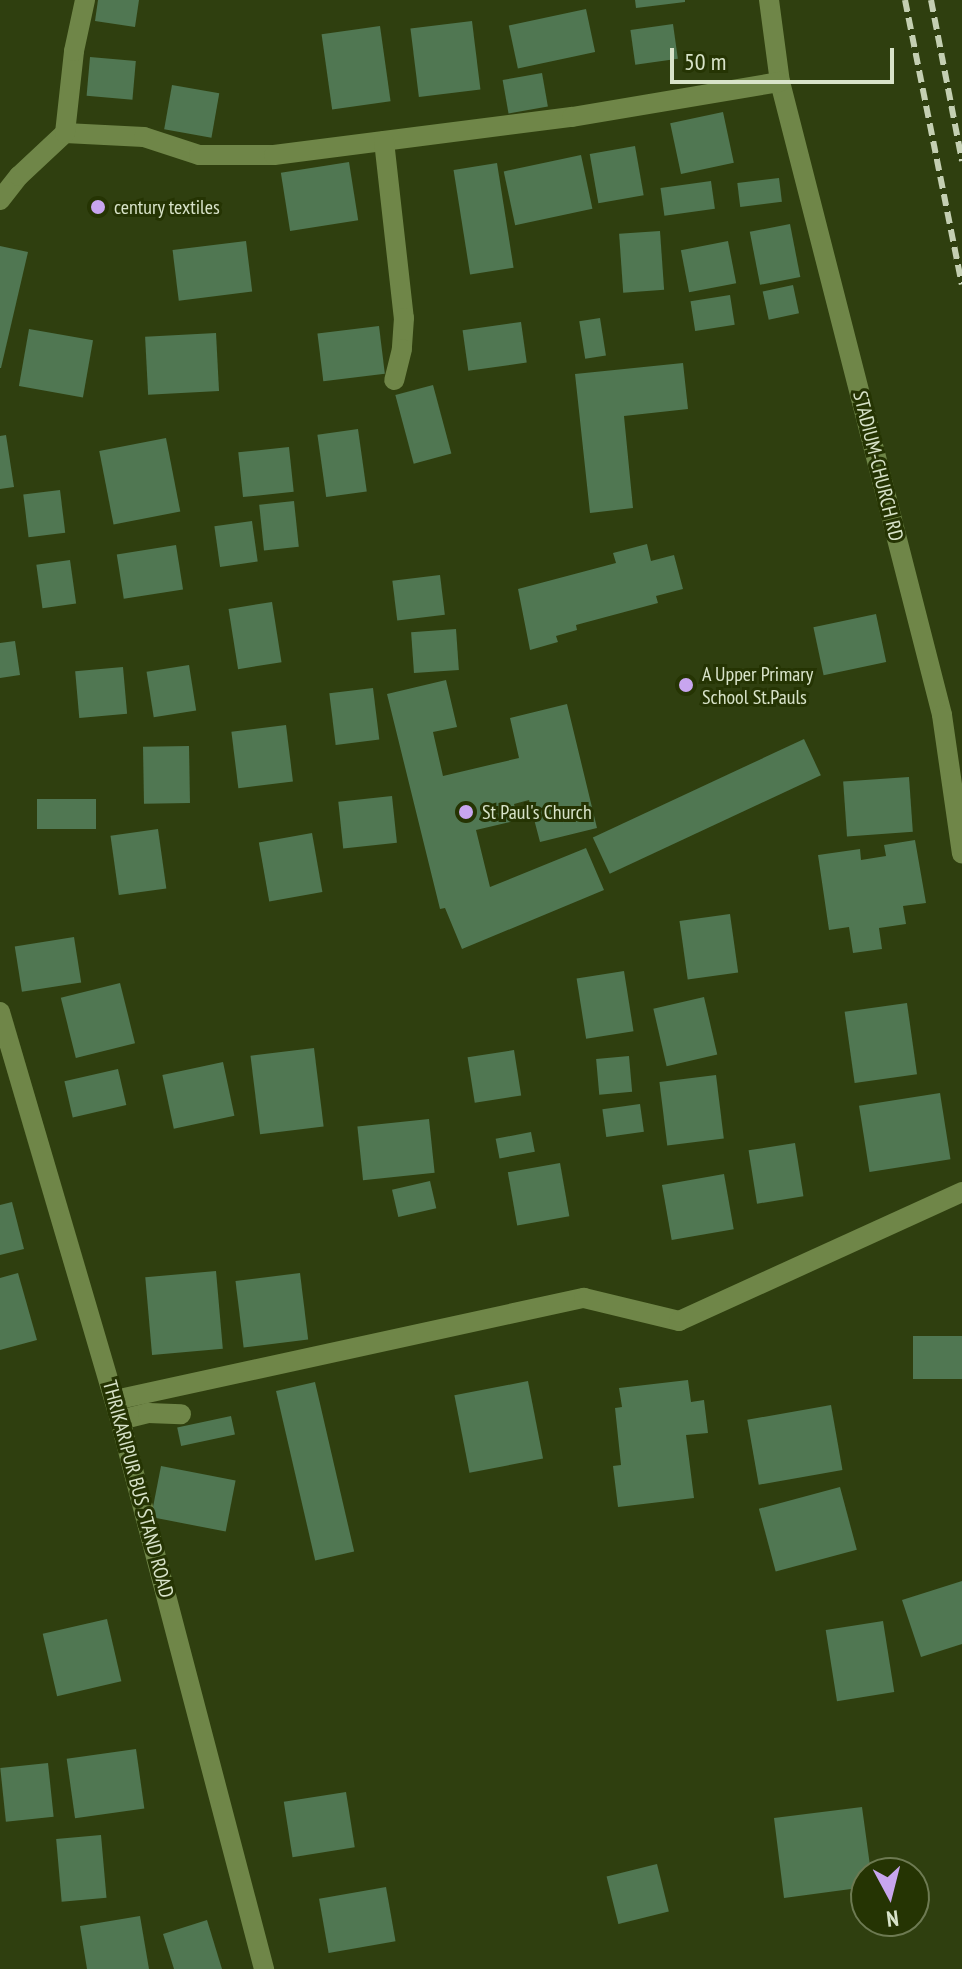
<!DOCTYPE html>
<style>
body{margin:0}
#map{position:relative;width:962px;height:1969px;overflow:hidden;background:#2f3f0f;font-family:"PT Sans Narrow",sans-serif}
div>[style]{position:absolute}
.building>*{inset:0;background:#507752;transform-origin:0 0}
.minor>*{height:20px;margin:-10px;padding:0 10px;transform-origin:10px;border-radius:10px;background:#6f8648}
.rail>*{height:6px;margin-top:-3px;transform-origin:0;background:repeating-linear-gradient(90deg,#c4cfb2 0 12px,transparent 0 18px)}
.dots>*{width:22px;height:22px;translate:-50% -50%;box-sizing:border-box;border:4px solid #253403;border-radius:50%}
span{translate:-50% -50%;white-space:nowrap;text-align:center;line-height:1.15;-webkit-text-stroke:6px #253403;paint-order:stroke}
.poi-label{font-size:20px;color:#d8e3c9}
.left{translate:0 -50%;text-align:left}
.street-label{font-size:20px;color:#d8e3c9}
.north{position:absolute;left:850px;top:1857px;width:80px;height:80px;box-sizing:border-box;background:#253403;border:2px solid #6d7a52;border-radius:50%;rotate:173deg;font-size:22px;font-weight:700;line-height:32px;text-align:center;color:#d8e3c9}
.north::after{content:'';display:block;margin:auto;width:28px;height:36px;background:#c8a5ef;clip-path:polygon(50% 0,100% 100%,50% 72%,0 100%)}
.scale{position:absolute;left:670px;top:48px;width:224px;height:36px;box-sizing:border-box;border:4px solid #d8e3c9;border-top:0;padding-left:10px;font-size:24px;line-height:28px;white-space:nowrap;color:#d8e3c9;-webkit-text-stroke:6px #253403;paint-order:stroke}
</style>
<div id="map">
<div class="building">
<div style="clip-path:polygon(98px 0,139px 0,135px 27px,95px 21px)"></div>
<div style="clip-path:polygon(635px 0,685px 0,685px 2px,636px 8px)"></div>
<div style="left:586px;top:9px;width:44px;height:79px;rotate:78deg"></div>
<div style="left:472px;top:21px;width:69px;height:62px;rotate:83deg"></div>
<div style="left:673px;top:24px;width:35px;height:43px;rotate:82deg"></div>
<div style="left:380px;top:26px;width:76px;height:59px;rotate:82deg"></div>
<div style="left:90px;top:57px;width:46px;height:39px;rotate:5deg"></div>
<div style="left:542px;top:73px;width:34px;height:40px;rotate:80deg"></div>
<div style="left:172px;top:85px;width:48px;height:45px;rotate:10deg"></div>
<div style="left:723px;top:112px;width:52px;height:54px;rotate:78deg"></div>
<div style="left:635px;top:146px;width:50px;height:46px;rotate:80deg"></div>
<div style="left:581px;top:155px;width:55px;height:79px;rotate:78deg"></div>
<div style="left:349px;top:162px;width:59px;height:69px;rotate:81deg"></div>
<div style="left:497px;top:163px;width:106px;height:44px;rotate:81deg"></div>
<div style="left:779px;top:178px;width:24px;height:42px;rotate:83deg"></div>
<div style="left:711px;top:181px;width:28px;height:51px;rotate:82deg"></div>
<div style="left:790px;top:224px;width:54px;height:41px;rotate:79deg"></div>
<div style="left:660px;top:231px;width:59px;height:41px;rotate:86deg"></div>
<div style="left:246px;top:241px;width:51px;height:74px;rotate:83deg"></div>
<div style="left:728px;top:241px;width:43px;height:48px;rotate:79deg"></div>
<div style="clip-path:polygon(0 246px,28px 252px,1px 368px,0 368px)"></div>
<div style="left:793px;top:285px;width:29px;height:31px;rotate:78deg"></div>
<div style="left:730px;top:295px;width:30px;height:40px;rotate:81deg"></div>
<div style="left:600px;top:318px;width:38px;height:21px;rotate:81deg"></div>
<div style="left:521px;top:322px;width:41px;height:59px;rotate:82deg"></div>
<div style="left:379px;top:326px;width:48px;height:62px;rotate:83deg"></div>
<div style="left:29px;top:329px;width:65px;height:58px;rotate:10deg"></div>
<div style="left:216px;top:333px;width:58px;height:71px;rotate:87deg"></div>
<div style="clip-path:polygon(683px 363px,688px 409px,624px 416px,633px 508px,590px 513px,575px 374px)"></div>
<div style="left:433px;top:385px;width:71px;height:39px;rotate:75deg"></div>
<div style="left:358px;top:429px;width:63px;height:41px;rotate:82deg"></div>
<div style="clip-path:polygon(6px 435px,14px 487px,0 489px,0 436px)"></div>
<div style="left:166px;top:438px;width:75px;height:68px;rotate:79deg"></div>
<div style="left:289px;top:447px;width:45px;height:51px;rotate:84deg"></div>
<div style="left:60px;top:490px;width:43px;height:37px;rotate:83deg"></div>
<div style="left:294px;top:501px;width:46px;height:35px;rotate:84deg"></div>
<div style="left:252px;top:521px;width:41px;height:38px;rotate:82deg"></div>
<div style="clip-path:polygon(647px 544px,651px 561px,674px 555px,683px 589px,656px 596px,658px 603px,576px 625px,577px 630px,556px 636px,558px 642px,530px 650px,518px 589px,616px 563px,613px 553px)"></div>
<div style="left:176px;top:545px;width:45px;height:60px;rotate:81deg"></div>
<div style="left:70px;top:560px;width:44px;height:34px;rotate:82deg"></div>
<div style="left:440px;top:575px;width:40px;height:48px;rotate:83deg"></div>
<div style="left:272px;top:602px;width:61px;height:44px;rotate:81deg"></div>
<div style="left:876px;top:614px;width:49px;height:64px;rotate:78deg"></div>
<div style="left:456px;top:629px;width:41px;height:45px;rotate:86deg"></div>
<div style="clip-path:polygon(15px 641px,20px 675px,0 678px,0 643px)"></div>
<div style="left:189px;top:665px;width:46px;height:43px;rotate:81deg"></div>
<div style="left:123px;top:667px;width:47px;height:48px;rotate:85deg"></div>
<div style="clip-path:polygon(446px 680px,457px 727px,433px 732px,443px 776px,519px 758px,510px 718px,567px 704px,597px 828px,540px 842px,529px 800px,514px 804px,518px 820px,476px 830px,490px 887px,586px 848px,604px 890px,462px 949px,445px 908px,440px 909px,387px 694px)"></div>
<div style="left:373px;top:688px;width:52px;height:44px;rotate:83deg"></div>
<div style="left:286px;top:725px;width:57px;height:55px;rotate:83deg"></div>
<div style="left:804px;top:739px;width:40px;height:233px;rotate:65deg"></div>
<div style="left:189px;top:746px;width:57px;height:46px;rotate:89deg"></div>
<div style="left:909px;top:777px;width:55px;height:66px;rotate:86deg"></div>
<div style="left:392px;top:796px;width:47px;height:54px;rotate:84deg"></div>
<div style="left:37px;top:799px;width:59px;height:30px"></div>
<div style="left:158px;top:829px;width:60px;height:48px;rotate:82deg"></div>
<div style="left:312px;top:833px;width:60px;height:54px;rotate:80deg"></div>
<div style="clip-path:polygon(915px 840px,926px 903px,903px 906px,906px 924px,879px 928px,882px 949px,853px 953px,849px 927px,829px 930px,818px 855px,860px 849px,861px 860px,886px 856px,884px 845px)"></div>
<div style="left:730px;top:914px;width:59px;height:51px;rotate:82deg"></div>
<div style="left:74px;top:937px;width:46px;height:60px;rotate:81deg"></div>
<div style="left:624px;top:971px;width:61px;height:48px;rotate:81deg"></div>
<div style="left:120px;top:983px;width:62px;height:61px;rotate:76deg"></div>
<div style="left:704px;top:997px;width:59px;height:52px;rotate:77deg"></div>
<div style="left:907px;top:1003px;width:72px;height:63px;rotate:82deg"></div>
<div style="left:314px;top:1048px;width:79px;height:64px;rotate:83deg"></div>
<div style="left:514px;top:1050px;width:46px;height:47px;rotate:81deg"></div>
<div style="left:629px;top:1056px;width:36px;height:33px;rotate:85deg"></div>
<div style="left:223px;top:1062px;width:55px;height:62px;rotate:78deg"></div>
<div style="left:118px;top:1069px;width:37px;height:55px;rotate:77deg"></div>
<div style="left:716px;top:1075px;width:64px;height:57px;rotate:83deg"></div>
<div style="left:940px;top:1093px;width:67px;height:82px;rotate:81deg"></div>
<div style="left:640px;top:1104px;width:28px;height:38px;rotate:82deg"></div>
<div style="left:429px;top:1119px;width:54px;height:72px;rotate:84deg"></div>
<div style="left:531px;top:1132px;width:20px;height:36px;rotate:79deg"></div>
<div style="left:795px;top:1143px;width:54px;height:47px;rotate:81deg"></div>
<div style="left:560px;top:1163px;width:54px;height:53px;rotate:80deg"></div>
<div style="left:724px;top:1174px;width:56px;height:63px;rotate:80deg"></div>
<div style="left:430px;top:1181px;width:28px;height:39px;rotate:77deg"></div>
<div style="clip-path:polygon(12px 1202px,24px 1249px,0 1255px,0 1205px)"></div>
<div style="left:216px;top:1271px;width:78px;height:71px;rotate:85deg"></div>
<div style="clip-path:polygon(18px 1273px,37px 1340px,0 1350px,0 1278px)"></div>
<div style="left:300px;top:1273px;width:67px;height:65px;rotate:83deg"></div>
<div style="left:962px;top:1336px;width:43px;height:49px;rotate:90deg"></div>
<div style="clip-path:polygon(688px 1380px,691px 1402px,704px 1400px,708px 1433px,686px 1435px,694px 1498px,618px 1507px,613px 1466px,621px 1465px,615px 1408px,622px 1407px,619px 1388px)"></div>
<div style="left:528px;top:1381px;width:79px;height:75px;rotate:79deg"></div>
<div style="left:315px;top:1382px;width:174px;height:40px;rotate:77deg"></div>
<div style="left:831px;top:1405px;width:66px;height:85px;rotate:80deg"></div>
<div style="left:231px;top:1416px;width:19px;height:55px;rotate:78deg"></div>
<div style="left:161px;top:1466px;width:76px;height:52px;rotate:11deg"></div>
<div style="left:840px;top:1487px;width:65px;height:84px;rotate:75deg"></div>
<div style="clip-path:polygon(962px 1581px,962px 1644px,921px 1657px,902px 1600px)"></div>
<div style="left:107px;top:1619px;width:64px;height:66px;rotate:77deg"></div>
<div style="left:883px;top:1621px;width:72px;height:58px;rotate:81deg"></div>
<div style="left:136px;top:1749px;width:60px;height:70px;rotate:82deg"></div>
<div style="left:48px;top:1763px;width:54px;height:48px;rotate:84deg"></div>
<div style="left:346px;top:1792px;width:56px;height:63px;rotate:81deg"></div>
<div style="clip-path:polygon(862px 1807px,871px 1873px,866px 1873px,866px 1887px,784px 1898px,774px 1818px)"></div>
<div style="left:101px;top:1835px;width:63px;height:45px;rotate:85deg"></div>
<div style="left:657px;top:1864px;width:49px;height:52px;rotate:76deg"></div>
<div style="left:386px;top:1887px;width:55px;height:68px;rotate:80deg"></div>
<div style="clip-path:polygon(140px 1916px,149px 1969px,87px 1969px,80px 1926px)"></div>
<div style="clip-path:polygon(207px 1920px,222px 1969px,174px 1969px,163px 1934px)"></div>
</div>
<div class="minor">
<div style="left:769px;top:0;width:83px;rotate:82.4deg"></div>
<div style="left:780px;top:82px;width:653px;rotate:75.64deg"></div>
<div style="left:942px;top:715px;width:140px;rotate:81.8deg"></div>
<div style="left:65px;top:133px;width:79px;rotate:2.9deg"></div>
<div style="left:144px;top:137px;width:58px;rotate:18.1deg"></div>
<div style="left:199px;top:155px;width:75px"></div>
<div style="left:274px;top:155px;width:300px;rotate:-7.3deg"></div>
<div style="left:572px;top:117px;width:211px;rotate:-9.6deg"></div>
<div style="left:384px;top:141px;width:178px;rotate:83.6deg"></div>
<div style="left:404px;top:318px;width:31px;rotate:94deg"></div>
<div style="left:402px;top:349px;width:32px;rotate:104deg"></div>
<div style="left:0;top:200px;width:31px;rotate:-52deg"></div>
<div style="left:19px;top:176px;width:63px;rotate:-43.1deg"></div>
<div style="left:65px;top:133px;width:82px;rotate:-83.7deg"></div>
<div style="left:74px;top:51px;width:52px;rotate:-77.8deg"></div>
<div style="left:0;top:1012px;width:425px;rotate:73.6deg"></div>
<div style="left:120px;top:1420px;width:568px;rotate:75.3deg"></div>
<div style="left:115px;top:1400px;width:480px;rotate:-12.3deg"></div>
<div style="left:584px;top:1298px;width:98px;rotate:13.6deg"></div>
<div style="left:679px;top:1321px;width:311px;rotate:-24.5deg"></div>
<div style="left:120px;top:1420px;width:29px;rotate:-14deg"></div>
<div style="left:148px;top:1413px;width:33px;rotate:2deg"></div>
</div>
<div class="rail">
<div style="left:905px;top:0;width:290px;rotate:78.7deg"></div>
<div style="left:931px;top:0;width:164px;rotate:79.1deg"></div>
</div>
<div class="dots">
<div style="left:98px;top:207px;background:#c8a5ef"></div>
<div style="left:686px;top:685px;background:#c8a5ef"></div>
<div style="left:466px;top:812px;background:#c8a5ef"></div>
</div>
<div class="poi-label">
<span class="left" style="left:114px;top:207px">century textiles</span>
<span class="left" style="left:702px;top:686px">A Upper Primary<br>School St.Pauls</span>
<span class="left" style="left:482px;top:812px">St Paul's Church</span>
</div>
<div class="street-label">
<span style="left:878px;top:466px;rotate:76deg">STADIUM-CHURCH RD</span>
<span style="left:138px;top:1489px;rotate:75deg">THRIKARIPUR BUS STAND ROAD</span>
</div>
<div class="north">N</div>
<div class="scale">50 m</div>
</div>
